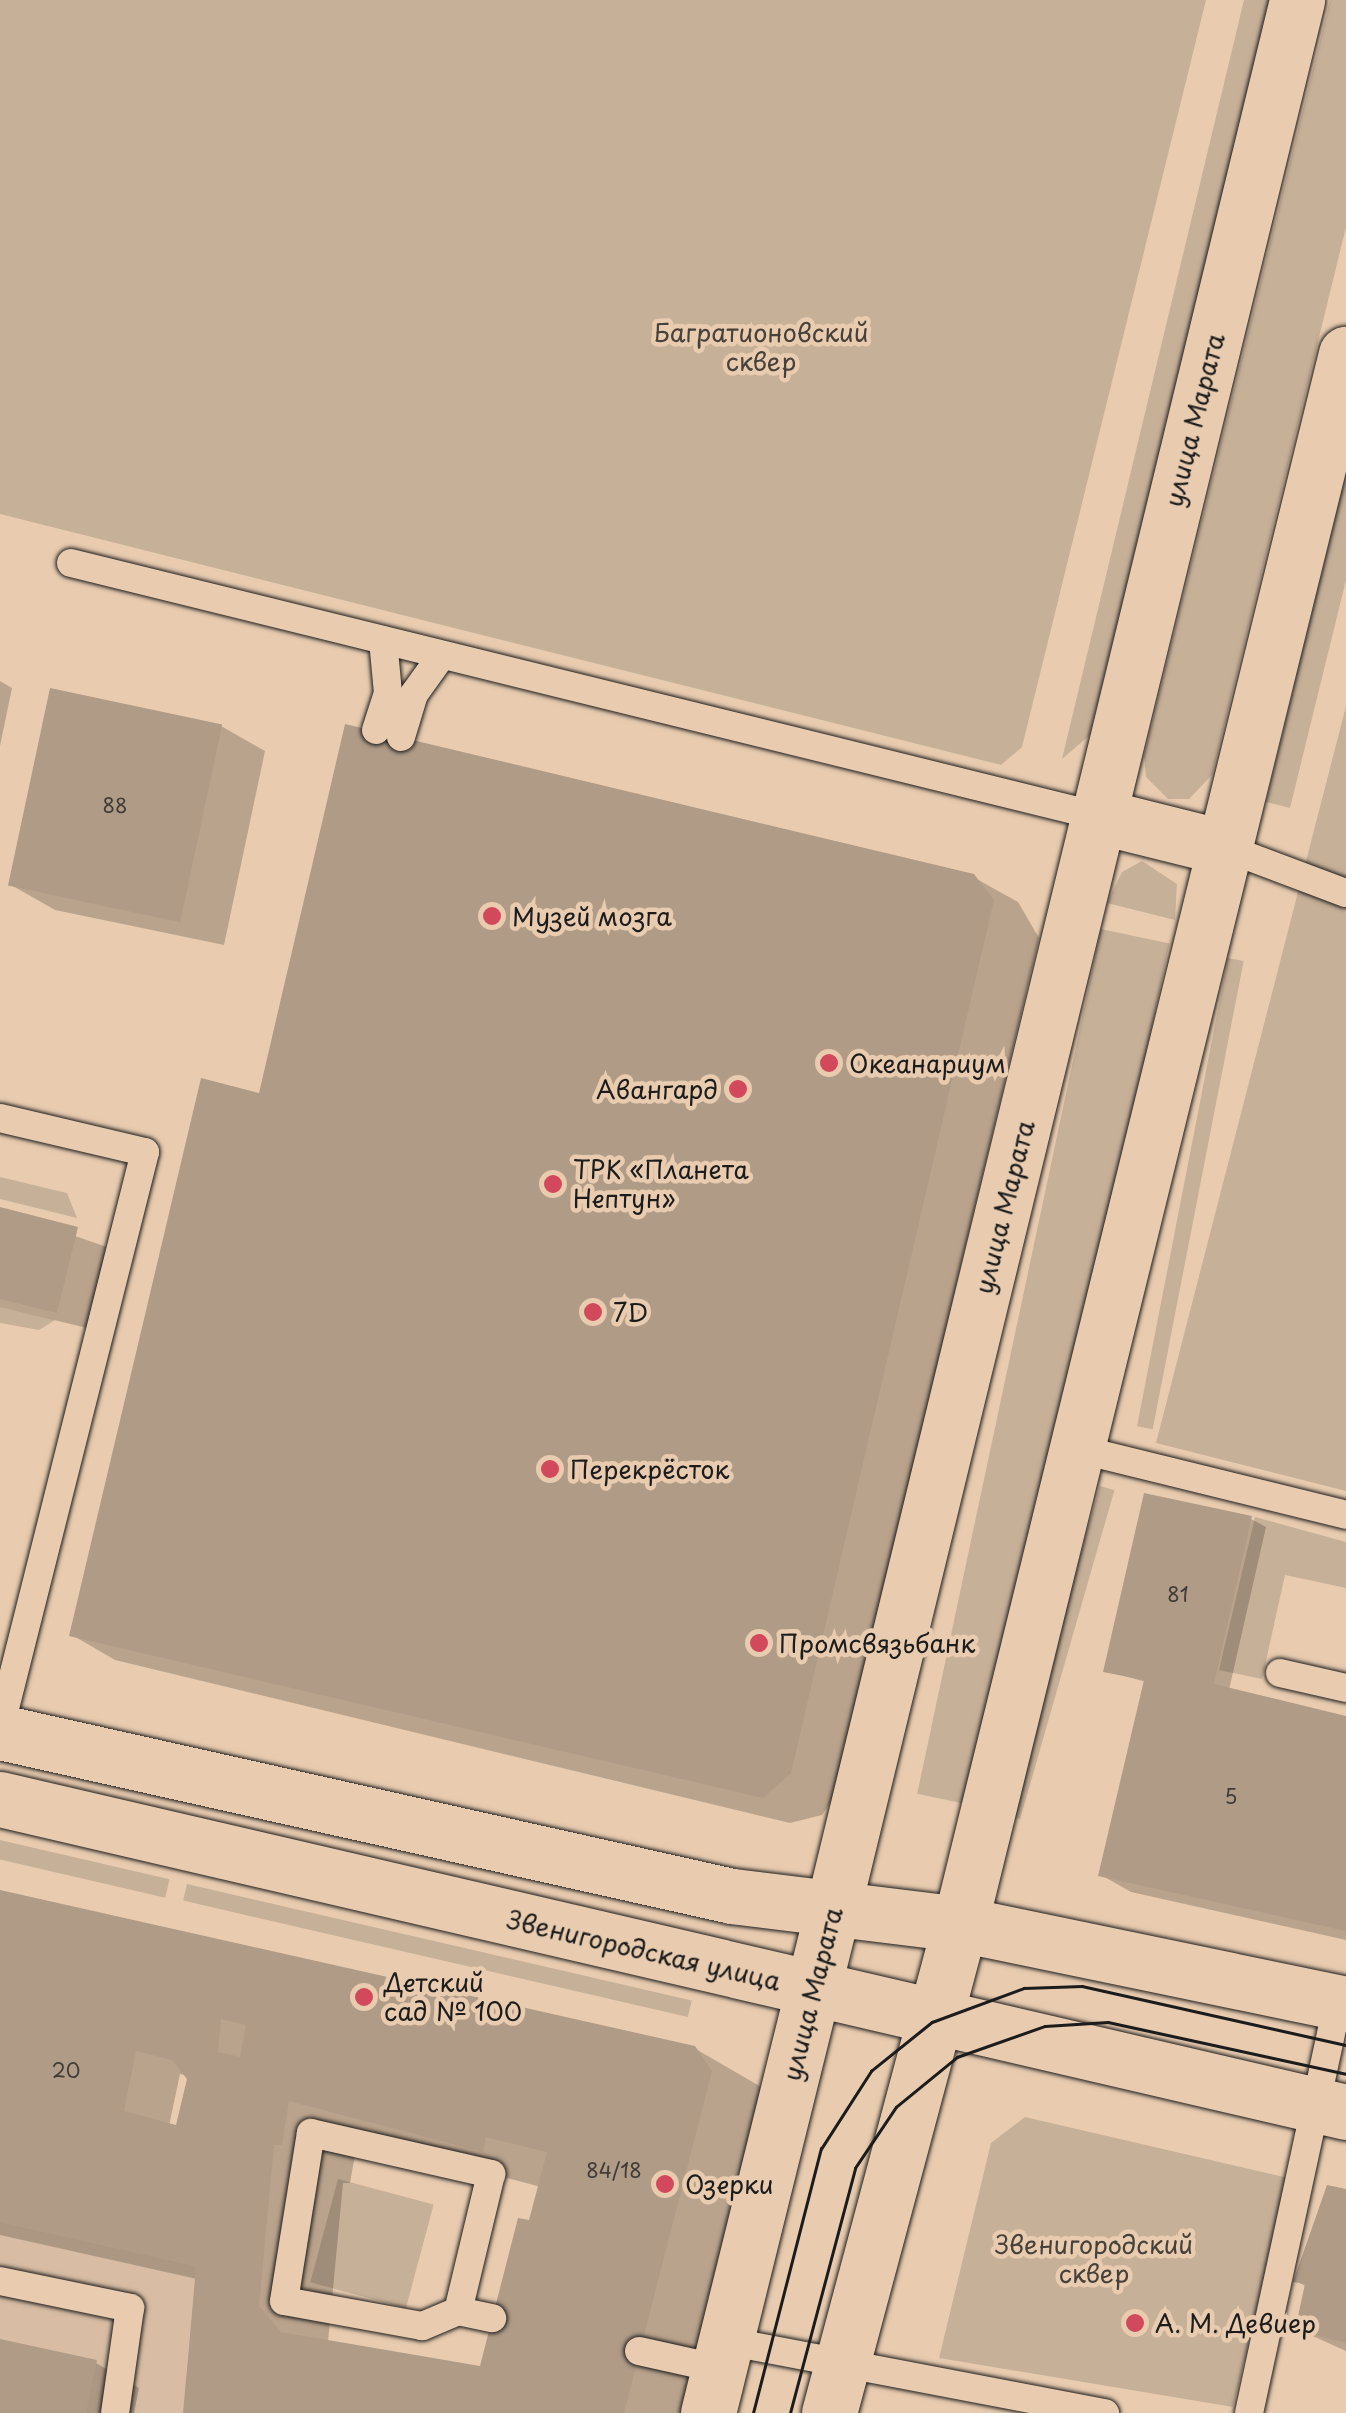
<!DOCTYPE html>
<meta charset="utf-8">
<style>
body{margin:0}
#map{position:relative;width:1346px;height:2413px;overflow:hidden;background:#e9ccb0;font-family:"Playpen Sans",sans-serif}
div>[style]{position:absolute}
.built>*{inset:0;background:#d8bda4}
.green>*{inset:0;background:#c7b098;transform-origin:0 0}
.shadow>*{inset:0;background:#0003}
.building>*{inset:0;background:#b09b87;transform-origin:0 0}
.roads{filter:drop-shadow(0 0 2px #1c1c1c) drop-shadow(0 0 2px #1c1c1c)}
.lane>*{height:28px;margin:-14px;padding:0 14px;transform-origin:14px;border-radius:14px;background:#e9ccb0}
.street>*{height:55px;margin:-27.5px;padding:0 27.5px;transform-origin:27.5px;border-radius:27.5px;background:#e9ccb0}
.secondary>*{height:55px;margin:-27.5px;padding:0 27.5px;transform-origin:27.5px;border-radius:27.5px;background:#e9ccb0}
.tram>*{height:2.5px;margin:-1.25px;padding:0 1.25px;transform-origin:1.25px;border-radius:1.25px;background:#1c1c1c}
.dots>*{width:28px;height:28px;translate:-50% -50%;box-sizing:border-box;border:5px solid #e9ccb0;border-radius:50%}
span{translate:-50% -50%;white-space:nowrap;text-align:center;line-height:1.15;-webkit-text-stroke:9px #e9ccb0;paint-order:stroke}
.number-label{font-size:20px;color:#413c37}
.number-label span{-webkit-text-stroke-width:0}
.park-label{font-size:25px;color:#47413b}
.street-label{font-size:25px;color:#1c1c1c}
.poi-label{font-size:25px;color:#1c1c1c}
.left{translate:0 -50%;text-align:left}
.right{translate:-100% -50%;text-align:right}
</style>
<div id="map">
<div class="built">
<div style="clip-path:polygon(0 2222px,196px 2266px,186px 2375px,374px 2413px,0 2413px)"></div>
</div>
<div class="green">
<div style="clip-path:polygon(0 0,1206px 0,1022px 747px,1001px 765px,0 514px)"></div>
<div style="clip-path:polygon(1244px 0,1270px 0,1090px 735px,1062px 759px)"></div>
<div style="clip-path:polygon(1330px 0,1346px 0,1346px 227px,1212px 775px,1189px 799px,1168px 799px,1146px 777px,1144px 756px)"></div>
<div style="clip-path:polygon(1346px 472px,1346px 580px,1290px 808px,1266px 802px)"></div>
<div style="clip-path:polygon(1346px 706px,1346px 1491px,1156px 1443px)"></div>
<div style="clip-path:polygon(1142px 861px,1177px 884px,1175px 920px,1107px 903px,1122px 872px)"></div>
<div style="left:1101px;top:929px;width:70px;height:884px;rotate:12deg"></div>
<div style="left:1228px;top:958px;width:16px;height:477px;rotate:11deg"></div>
<div style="clip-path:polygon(0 1177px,67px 1193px,77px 1218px,0 1199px)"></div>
<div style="clip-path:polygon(0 1307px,55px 1320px,39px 1330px,0 1323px)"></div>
<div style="left:1100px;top:1486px;width:15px;height:342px;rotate:16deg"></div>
<div style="clip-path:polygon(1255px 1517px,1346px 1542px,1346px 1588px,1285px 1575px,1262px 1679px,1219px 1670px)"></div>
<div style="left:0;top:1840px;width:174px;height:19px;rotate:13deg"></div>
<div style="left:187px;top:1884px;width:518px;height:17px;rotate:13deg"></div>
<div style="clip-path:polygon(1025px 2117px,1288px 2178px,1233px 2407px,939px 2358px,991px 2143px)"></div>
<div style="left:338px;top:2179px;width:99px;height:107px;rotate:15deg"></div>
</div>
<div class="shadow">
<div style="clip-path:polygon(0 681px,12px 688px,0 746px)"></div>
<div style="clip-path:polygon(221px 726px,265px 751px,224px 945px,55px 910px,11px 885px)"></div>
<div style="clip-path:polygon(973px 877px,1018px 902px,1039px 938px,834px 1798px,822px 1815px,790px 1823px,115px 1660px,72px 1635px)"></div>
<div style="clip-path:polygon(0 1210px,107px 1247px,87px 1328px,0 1307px)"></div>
<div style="clip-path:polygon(1251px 1519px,1266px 1527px,1229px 1690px,1346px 1719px,1346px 1940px,1131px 1892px,1101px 1875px,1146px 1682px,1106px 1671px)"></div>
<div style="clip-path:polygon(evenodd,0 1893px,694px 2048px,763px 2088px,702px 2413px,185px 2413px,197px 2279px,0 2235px,0 1893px,180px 2074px,188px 2076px,177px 2128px,169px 2126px,180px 2074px,0 1893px,358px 2138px,541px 2187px,482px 2369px,328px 2342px,343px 2183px,350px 2183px,358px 2138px)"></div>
<div style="clip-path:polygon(1346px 2192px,1346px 2351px,1297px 2329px,1307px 2287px,1296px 2281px)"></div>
<div style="clip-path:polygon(0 2342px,96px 2363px,139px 2388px,134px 2413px,0 2413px)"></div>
</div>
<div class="building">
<div style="left:50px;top:688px;width:176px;height:202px;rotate:12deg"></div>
<div style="clip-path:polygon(345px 724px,974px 874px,994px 900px,791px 1773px,763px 1798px,69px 1636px,201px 1078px,259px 1093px)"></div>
<div style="clip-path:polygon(0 1207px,78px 1227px,57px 1313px,0 1299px)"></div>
<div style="clip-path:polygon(1144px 1493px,1252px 1516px,1214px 1684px,1346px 1716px,1346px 1931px,1098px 1876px,1144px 1680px,1103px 1672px)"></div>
<div style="clip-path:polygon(evenodd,0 1890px,695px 2046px,712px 2071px,624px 2413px,183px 2413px,196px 2266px,0 2222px,0 1890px,221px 2019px,246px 2025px,240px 2057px,218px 2052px,221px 2019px,0 1890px,136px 2051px,172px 2060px,187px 2079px,176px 2125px,124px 2111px,136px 2051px,0 1890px,289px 2101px,483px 2152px,486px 2137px,547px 2152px,529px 2220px,518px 2218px,480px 2366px,281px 2332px,259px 2306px,274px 2145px,282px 2145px,289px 2101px)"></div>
<div style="clip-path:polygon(1327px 2185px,1346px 2189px,1346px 2343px,1295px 2330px,1305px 2284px,1293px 2282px)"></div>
<div style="clip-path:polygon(0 2339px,97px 2360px,86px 2413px,0 2413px)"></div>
</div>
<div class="roads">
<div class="lane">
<div style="left:71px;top:563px;width:1058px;rotate:13.84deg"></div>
<div style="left:376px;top:730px;width:39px;rotate:-72deg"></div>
<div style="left:388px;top:693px;width:53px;rotate:-95.4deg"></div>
<div style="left:401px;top:737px;width:45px;rotate:-73.2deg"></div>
<div style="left:414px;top:694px;width:48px;rotate:-54.3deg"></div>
<div style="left:1226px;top:848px;width:128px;rotate:20.6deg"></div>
<div style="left:0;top:1118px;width:149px;rotate:13.2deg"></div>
<div style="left:145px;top:1152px;width:594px;rotate:104.13deg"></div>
<div style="left:1078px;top:1449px;width:276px;rotate:13.8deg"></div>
<div style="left:1280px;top:1673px;width:68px;rotate:12.8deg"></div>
<div style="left:0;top:2281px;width:133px;rotate:11.7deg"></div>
<div style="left:130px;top:2308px;width:106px;rotate:98.1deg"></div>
<div style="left:458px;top:2311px;width:39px;rotate:157deg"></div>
<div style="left:422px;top:2326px;width:140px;rotate:-169.7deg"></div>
<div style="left:284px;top:2301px;width:170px;rotate:-80.9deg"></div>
<div style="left:311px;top:2133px;width:185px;rotate:12.8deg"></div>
<div style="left:491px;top:2174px;width:141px;rotate:103.5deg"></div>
<div style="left:458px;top:2311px;width:35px;rotate:12deg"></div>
<div style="left:726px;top:2341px;width:386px;rotate:10.8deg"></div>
<div style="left:639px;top:2351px;width:83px;rotate:12.5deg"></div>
<div style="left:1249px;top:2413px;width:420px;rotate:-77.8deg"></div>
</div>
<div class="street">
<div style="left:1098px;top:816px;width:132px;rotate:14deg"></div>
<div style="left:833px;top:1908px;width:1964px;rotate:-76.33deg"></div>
<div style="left:960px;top:1924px;width:1617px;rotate:-76.19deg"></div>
</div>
<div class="secondary">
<div style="left:0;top:1732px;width:750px;rotate:12.63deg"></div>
<div style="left:732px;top:1896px;width:230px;rotate:7deg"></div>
<div style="left:960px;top:1924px;width:394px;rotate:11.7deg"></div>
<div style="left:0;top:1799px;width:1382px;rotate:13.09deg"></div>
<div style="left:708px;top:2413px;width:520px;rotate:-76.1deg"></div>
<div style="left:829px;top:2413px;width:506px;rotate:-75deg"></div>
</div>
</div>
<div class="tram">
<div style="left:753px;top:2413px;width:273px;rotate:-75.6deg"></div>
<div style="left:821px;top:2149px;width:93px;rotate:-57.3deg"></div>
<div style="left:871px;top:2071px;width:78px;rotate:-38.8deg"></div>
<div style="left:932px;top:2022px;width:98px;rotate:-20.3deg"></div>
<div style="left:1024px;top:1988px;width:58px;rotate:-2deg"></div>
<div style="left:1082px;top:1986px;width:271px;rotate:12.6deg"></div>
<div style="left:790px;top:2413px;width:253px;rotate:-75.1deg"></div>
<div style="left:855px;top:2168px;width:73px;rotate:-56.1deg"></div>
<div style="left:896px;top:2107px;width:79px;rotate:-39.3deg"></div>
<div style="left:957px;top:2057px;width:93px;rotate:-19.4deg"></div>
<div style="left:1045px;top:2026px;width:63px;rotate:-3.6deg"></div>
<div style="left:1108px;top:2022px;width:244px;rotate:12.3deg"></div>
</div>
<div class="dots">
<div style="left:492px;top:916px;background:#d1495b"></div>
<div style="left:829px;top:1063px;background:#d1495b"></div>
<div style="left:738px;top:1089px;background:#d1495b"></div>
<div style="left:553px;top:1184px;background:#d1495b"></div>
<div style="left:593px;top:1312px;background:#d1495b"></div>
<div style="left:550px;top:1469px;background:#d1495b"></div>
<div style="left:759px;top:1643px;background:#d1495b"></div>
<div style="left:364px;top:1997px;background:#d1495b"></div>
<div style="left:665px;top:2184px;background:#d1495b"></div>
<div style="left:1135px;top:2323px;background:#d1495b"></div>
</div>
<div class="number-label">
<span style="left:115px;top:805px">88</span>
<span style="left:1178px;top:1594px">81</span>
<span style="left:1231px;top:1796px">5</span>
<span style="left:66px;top:2070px">20</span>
<span style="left:614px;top:2170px">84/18</span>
</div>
<div class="park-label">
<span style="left:761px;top:347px">Багратионовский<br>сквер</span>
<span style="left:1094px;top:2259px">Звенигородский<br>сквер</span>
</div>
<div class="street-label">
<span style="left:1194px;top:420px;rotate:-76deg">улица Марата</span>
<span style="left:1004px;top:1207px;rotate:-76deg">улица Марата</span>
<span style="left:644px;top:1950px;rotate:13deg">Звенигородская улица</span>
<span style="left:812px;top:1994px;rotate:-76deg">улица Марата</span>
</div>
<div class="poi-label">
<span class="left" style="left:512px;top:916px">Музей мозга</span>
<span class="left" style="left:849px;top:1063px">Океанариум</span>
<span class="right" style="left:718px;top:1089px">Авангард</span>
<span class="left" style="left:573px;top:1184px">ТРК «Планета<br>Нептун»</span>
<span class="left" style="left:613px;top:1312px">7D</span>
<span class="left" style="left:570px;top:1469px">Перекрёсток</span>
<span class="left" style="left:779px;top:1643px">Промсвязьбанк</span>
<span class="left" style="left:384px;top:1997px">Детский<br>сад № 100</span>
<span class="left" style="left:685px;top:2184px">Озерки</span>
<span class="left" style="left:1155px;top:2323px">А. М. Девиер</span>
</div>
</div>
